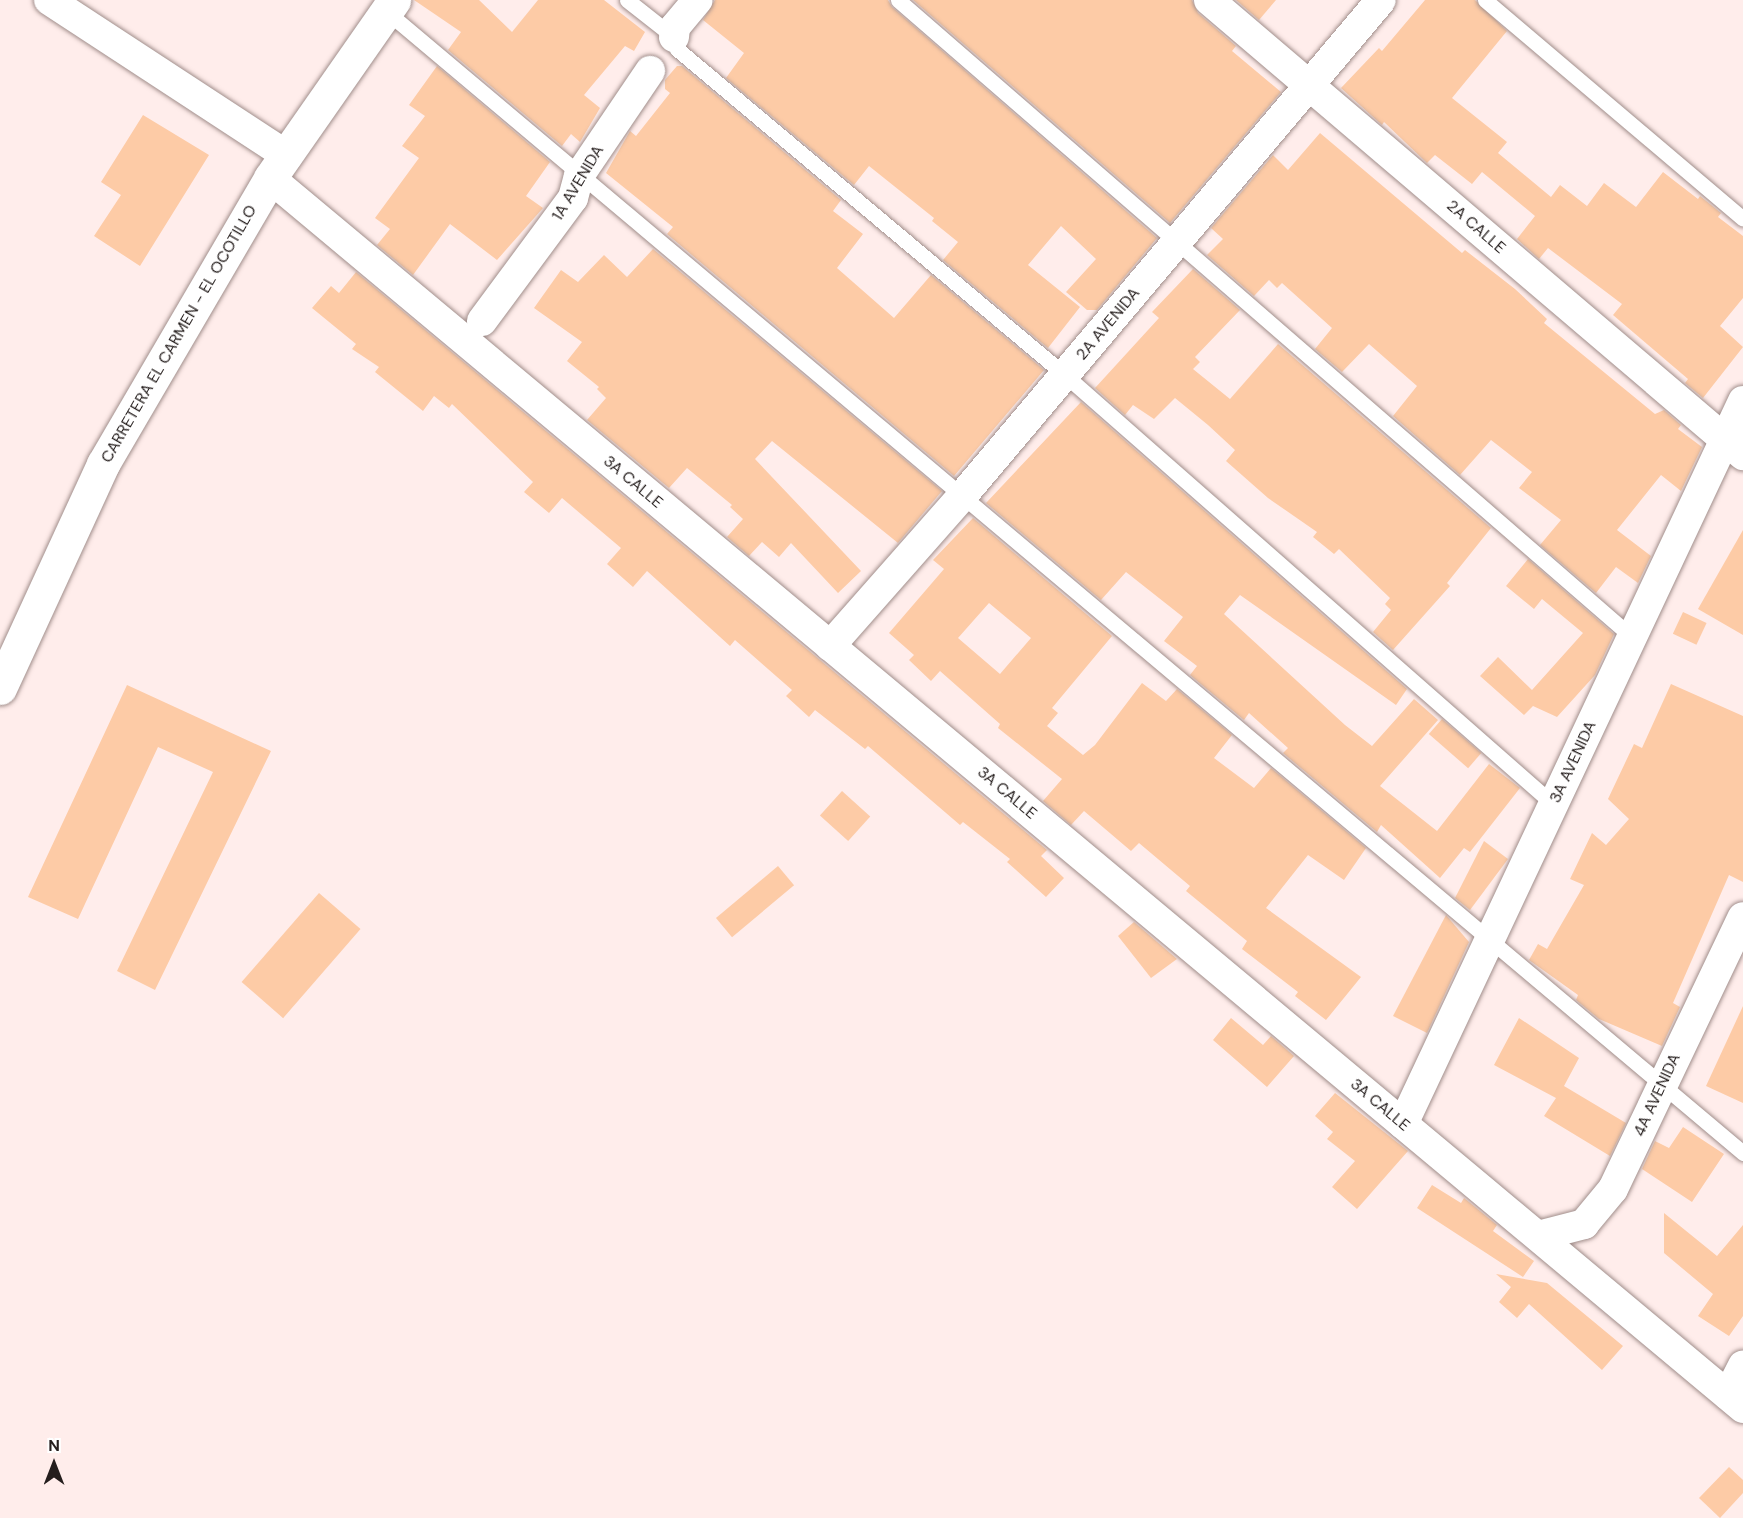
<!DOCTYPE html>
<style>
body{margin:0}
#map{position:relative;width:1743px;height:1518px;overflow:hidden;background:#ffedeb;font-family:"DM Sans",sans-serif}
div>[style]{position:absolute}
.building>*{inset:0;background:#fdcba6;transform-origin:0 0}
.roads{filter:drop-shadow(0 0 2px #a18e8b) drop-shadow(0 0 2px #a18e8b)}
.lane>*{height:15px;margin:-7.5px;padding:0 7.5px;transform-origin:7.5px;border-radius:7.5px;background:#fff}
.street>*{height:30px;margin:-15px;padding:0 15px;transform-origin:15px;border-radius:15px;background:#fff}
.secondary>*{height:33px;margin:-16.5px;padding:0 16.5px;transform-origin:16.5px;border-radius:16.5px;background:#fff}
span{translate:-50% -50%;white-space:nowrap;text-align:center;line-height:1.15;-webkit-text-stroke:5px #fff;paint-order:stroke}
.street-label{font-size:16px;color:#251e1d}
.north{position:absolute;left:24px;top:1434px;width:60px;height:60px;-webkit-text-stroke:4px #fff;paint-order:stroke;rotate:0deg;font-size:16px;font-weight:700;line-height:24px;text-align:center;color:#251e1d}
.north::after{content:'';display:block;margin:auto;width:21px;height:27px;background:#251e1d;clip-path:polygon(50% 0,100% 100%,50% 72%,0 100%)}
</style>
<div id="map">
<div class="building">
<div style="clip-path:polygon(414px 0,479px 0,512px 32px,538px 0,604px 0,645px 32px,634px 51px,625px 46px,584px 95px,600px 108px,580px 142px,571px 134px,562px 146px,448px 50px,461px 32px)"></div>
<div style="clip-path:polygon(715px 0,888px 0,892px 7px,1157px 238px,1097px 310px,1087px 310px,1066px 292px,1096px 259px,1061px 226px,1028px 265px,1080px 307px,1048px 348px,943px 260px,958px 242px,932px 221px,934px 218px,869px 166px,854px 185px,726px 78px,744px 53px,703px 20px)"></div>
<div style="clip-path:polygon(913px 0,1192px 0,1198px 13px,1236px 46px,1232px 51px,1281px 92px,1170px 223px)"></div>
<div style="clip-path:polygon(1236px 0,1276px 0,1259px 20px)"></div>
<div style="clip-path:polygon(1425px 0,1475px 0,1507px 31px,1452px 98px,1507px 142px,1498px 153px,1551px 197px,1560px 185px,1587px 206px,1604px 183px,1636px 207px,1663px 172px,1698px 199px,1700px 196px,1721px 213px,1718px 217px,1743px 236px,1743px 298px,1720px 326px,1743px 347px,1703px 398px,1685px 383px,1688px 379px,1613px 315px,1622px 304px,1548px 248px,1539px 259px,1517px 239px,1535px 216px,1482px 172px,1472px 184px,1435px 155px,1427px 163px,1384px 122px,1382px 125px,1341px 88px,1379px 48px,1382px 51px)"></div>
<div style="clip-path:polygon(437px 66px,550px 162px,526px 196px,543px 208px,497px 260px,450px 224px,413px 275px,377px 245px,390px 229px,375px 218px,419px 158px,402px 146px,425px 116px,409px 105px)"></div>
<div style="clip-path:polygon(677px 66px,682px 66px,841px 200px,833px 211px,863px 234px,837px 268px,894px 318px,931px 275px,1044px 370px,954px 476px,667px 234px,673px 227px,606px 173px,630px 131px,636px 136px,670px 93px,665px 89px,665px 80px)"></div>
<div style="clip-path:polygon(143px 115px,209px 155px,140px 266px,94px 236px,121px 195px,101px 182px)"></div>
<div style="clip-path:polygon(1320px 133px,1462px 253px,1465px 250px,1515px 289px,1547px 319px,1544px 323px,1655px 414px,1664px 410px,1681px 425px,1678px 429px,1702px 447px,1681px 491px,1661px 475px,1617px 530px,1651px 556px,1638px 583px,1616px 567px,1596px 593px,1540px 545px,1561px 520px,1519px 488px,1532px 472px,1491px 440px,1460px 475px,1393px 416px,1417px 386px,1369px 344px,1342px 372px,1315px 349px,1332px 328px,1282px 283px,1277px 288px,1269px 280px,1254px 296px,1207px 255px,1223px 239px,1211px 228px,1273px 155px,1288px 170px)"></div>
<div style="clip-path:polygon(653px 249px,942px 491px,898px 543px,772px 441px,755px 459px,861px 571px,838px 593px,791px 543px,779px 557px,762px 542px,749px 556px,727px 537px,743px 519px,730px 507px,732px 505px,687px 468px,669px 488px,587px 420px,606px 398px,597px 389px,599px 387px,567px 361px,582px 342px,534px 308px,561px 270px,578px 282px,604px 255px,627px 277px)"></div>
<div style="clip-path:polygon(1193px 269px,1240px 310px,1195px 357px,1200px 362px,1193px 369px,1230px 399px,1278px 344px,1491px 528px,1447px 583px,1450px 586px,1393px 650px,1373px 632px,1391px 610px,1385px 604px,1390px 598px,1339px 549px,1334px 554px,1313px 537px,1317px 532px,1268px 498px,1226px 461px,1235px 450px,1208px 425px,1175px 398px,1154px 419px,1133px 405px,1125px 415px,1095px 388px,1159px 318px,1152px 312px)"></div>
<div style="clip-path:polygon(356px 272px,1047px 850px,1041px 856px,1064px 878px,1046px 897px,1007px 862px,1010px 859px,963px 822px,960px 825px,868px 746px,865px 749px,815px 710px,809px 717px,786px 696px,792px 690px,735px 640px,730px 646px,647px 571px,633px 587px,607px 564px,621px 548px,562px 498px,549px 513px,524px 492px,533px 482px,452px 404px,449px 408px,434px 396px,423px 411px,375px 372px,379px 367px,352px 349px,356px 344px,312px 308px,331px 286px,339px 293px)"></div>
<div style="clip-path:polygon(1081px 402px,1407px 689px,1396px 705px,1240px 595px,1224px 614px,1345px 725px,1372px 746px,1414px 699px,1438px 720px,1380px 786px,1437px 831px,1489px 764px,1520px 788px,1470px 852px,1464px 848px,1440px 878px,1381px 825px,1377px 832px,1283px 753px,1288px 748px,1249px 713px,1244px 720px,1190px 675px,1197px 666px,1164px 641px,1183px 617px,1126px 572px,1101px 600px,986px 503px)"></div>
<div style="clip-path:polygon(evenodd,973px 518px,1112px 636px,1052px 708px,1058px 713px,1047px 726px,1083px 755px,1095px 745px,1142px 683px,1166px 701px,1177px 689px,1232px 735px,1214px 758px,1254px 788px,1271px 768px,1366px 848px,1344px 880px,1308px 855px,1266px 908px,1361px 977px,1326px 1020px,1295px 996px,1298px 992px,1242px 949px,1247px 941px,1186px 891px,1190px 886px,1139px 843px,1131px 851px,1084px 811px,1071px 825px,1043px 801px,1062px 779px,998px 728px,1000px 724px,940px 671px,931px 681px,909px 660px,914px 655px,889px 633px,944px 569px,933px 560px,973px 518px,989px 603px,1031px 638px,1000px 674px,958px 638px,989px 603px)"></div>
<div style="clip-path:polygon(1743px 530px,1743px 635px,1698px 609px)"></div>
<div style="clip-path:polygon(1528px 559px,1614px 634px,1595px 675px,1557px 717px,1533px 706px,1524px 715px,1480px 676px,1498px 657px,1532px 690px,1583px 633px,1542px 599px,1534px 609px,1506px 586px)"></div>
<div style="left:1683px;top:612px;width:26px;height:24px;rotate:25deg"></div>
<div style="clip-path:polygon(1671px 684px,1743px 716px,1743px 882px,1729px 875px,1673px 1003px,1680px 1007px,1662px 1046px,1599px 1019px,1576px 1000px,1578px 995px,1529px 960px,1538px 944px,1547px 949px,1584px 885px,1570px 879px,1592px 833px,1606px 845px,1629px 819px,1608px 799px,1634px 744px,1642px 748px)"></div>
<div style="clip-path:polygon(127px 685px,271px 751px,155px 990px,117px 971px,213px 772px,158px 747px,78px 919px,28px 897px)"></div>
<div style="left:1442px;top:719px;width:52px;height:20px;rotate:41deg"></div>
<div style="left:842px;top:791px;width:38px;height:33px;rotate:42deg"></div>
<div style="clip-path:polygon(1484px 841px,1508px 859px,1470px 910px,1455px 898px)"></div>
<div style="left:778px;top:866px;width:25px;height:81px;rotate:50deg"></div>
<div style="left:319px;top:893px;width:55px;height:118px;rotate:41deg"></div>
<div style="clip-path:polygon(1446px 915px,1469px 942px,1427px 1033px,1393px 1016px)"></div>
<div style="clip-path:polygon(1134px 922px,1177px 959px,1151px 978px,1118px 936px)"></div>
<div style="clip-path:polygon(1743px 1006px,1743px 1103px,1706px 1086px)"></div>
<div style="clip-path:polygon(1231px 1018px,1263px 1045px,1271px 1036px,1294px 1056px,1267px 1087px,1213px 1040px)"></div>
<div style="clip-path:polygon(1519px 1018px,1579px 1058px,1564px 1086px,1626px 1123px,1610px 1156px,1544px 1116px,1556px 1098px,1494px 1065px)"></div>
<div style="clip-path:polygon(1335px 1093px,1408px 1151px,1357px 1209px,1332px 1187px,1355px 1161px,1327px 1139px,1333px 1132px,1315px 1116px)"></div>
<div style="clip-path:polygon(1683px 1127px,1724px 1154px,1692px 1202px,1642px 1169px,1655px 1141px,1669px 1148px)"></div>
<div style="clip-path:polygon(1432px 1185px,1461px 1203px,1464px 1198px,1469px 1202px,1497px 1225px,1493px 1231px,1534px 1261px,1523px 1277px,1417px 1208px)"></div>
<div style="clip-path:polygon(1664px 1213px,1717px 1256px,1743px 1225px,1743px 1316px,1729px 1336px,1698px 1316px,1713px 1294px,1664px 1253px)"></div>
<div style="clip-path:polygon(1496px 1274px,1547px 1283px,1623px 1346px,1602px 1370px,1529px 1304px,1517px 1318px,1499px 1302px,1511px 1287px)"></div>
<div style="clip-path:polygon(1729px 1467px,1743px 1480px,1743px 1493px,1720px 1518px,1699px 1498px)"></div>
</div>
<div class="roads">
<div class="lane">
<div style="left:627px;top:0;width:60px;rotate:38.2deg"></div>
<div style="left:674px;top:37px;width:12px;rotate:76deg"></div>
<div style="left:677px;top:49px;width:507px;rotate:40.04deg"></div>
<div style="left:1065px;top:375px;width:650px;rotate:41.32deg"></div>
<div style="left:898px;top:0;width:972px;rotate:40.95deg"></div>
<div style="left:1485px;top:0;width:338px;rotate:40.3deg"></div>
<div style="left:386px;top:11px;width:1774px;rotate:40.08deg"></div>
</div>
<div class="street">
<div style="left:49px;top:0;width:285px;rotate:33.2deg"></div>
<div style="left:1209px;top:0;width:702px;rotate:40.43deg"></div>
<div style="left:674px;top:37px;width:10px;rotate:-84deg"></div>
<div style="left:675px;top:27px;width:35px;rotate:-50deg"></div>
<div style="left:270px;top:178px;width:1919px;rotate:39.86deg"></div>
<div style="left:482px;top:321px;width:153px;rotate:-53.5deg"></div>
<div style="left:573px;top:198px;width:23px;rotate:-75deg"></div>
<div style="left:579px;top:176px;width:127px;rotate:-55.9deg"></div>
<div style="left:830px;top:646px;width:203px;rotate:-48.6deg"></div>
<div style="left:964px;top:494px;width:646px;rotate:-49.83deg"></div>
<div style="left:1403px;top:1124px;width:799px;rotate:-64.81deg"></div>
<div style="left:1538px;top:1236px;width:48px;rotate:-14.6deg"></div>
<div style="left:1584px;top:1224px;width:45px;rotate:-50.4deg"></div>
<div style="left:1613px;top:1189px;width:301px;rotate:-64.5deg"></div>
<div style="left:1728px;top:1395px;width:33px;rotate:-63deg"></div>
</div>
<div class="secondary">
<div style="left:0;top:688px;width:247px;rotate:-65.3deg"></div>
<div style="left:103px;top:464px;width:331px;rotate:-59.7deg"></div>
<div style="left:270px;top:178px;width:217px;rotate:-55.1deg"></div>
</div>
</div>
<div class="street-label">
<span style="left:578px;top:183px;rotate:-59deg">1A AVENIDA</span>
<span style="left:1476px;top:227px;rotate:41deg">2A CALLE</span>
<span style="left:1108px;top:324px;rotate:-50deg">2A AVENIDA</span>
<span style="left:179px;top:334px;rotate:-60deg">CARRETERA EL CARMEN - EL OCOTILLO</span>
<span style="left:633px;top:482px;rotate:40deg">3A CALLE</span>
<span style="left:1573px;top:762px;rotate:-65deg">3A AVENIDA</span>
<span style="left:1007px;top:793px;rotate:40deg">3A CALLE</span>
<span style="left:1657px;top:1095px;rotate:-65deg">4A AVENIDA</span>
<span style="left:1380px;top:1105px;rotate:40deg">3A CALLE</span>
</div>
<div class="north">N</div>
</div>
